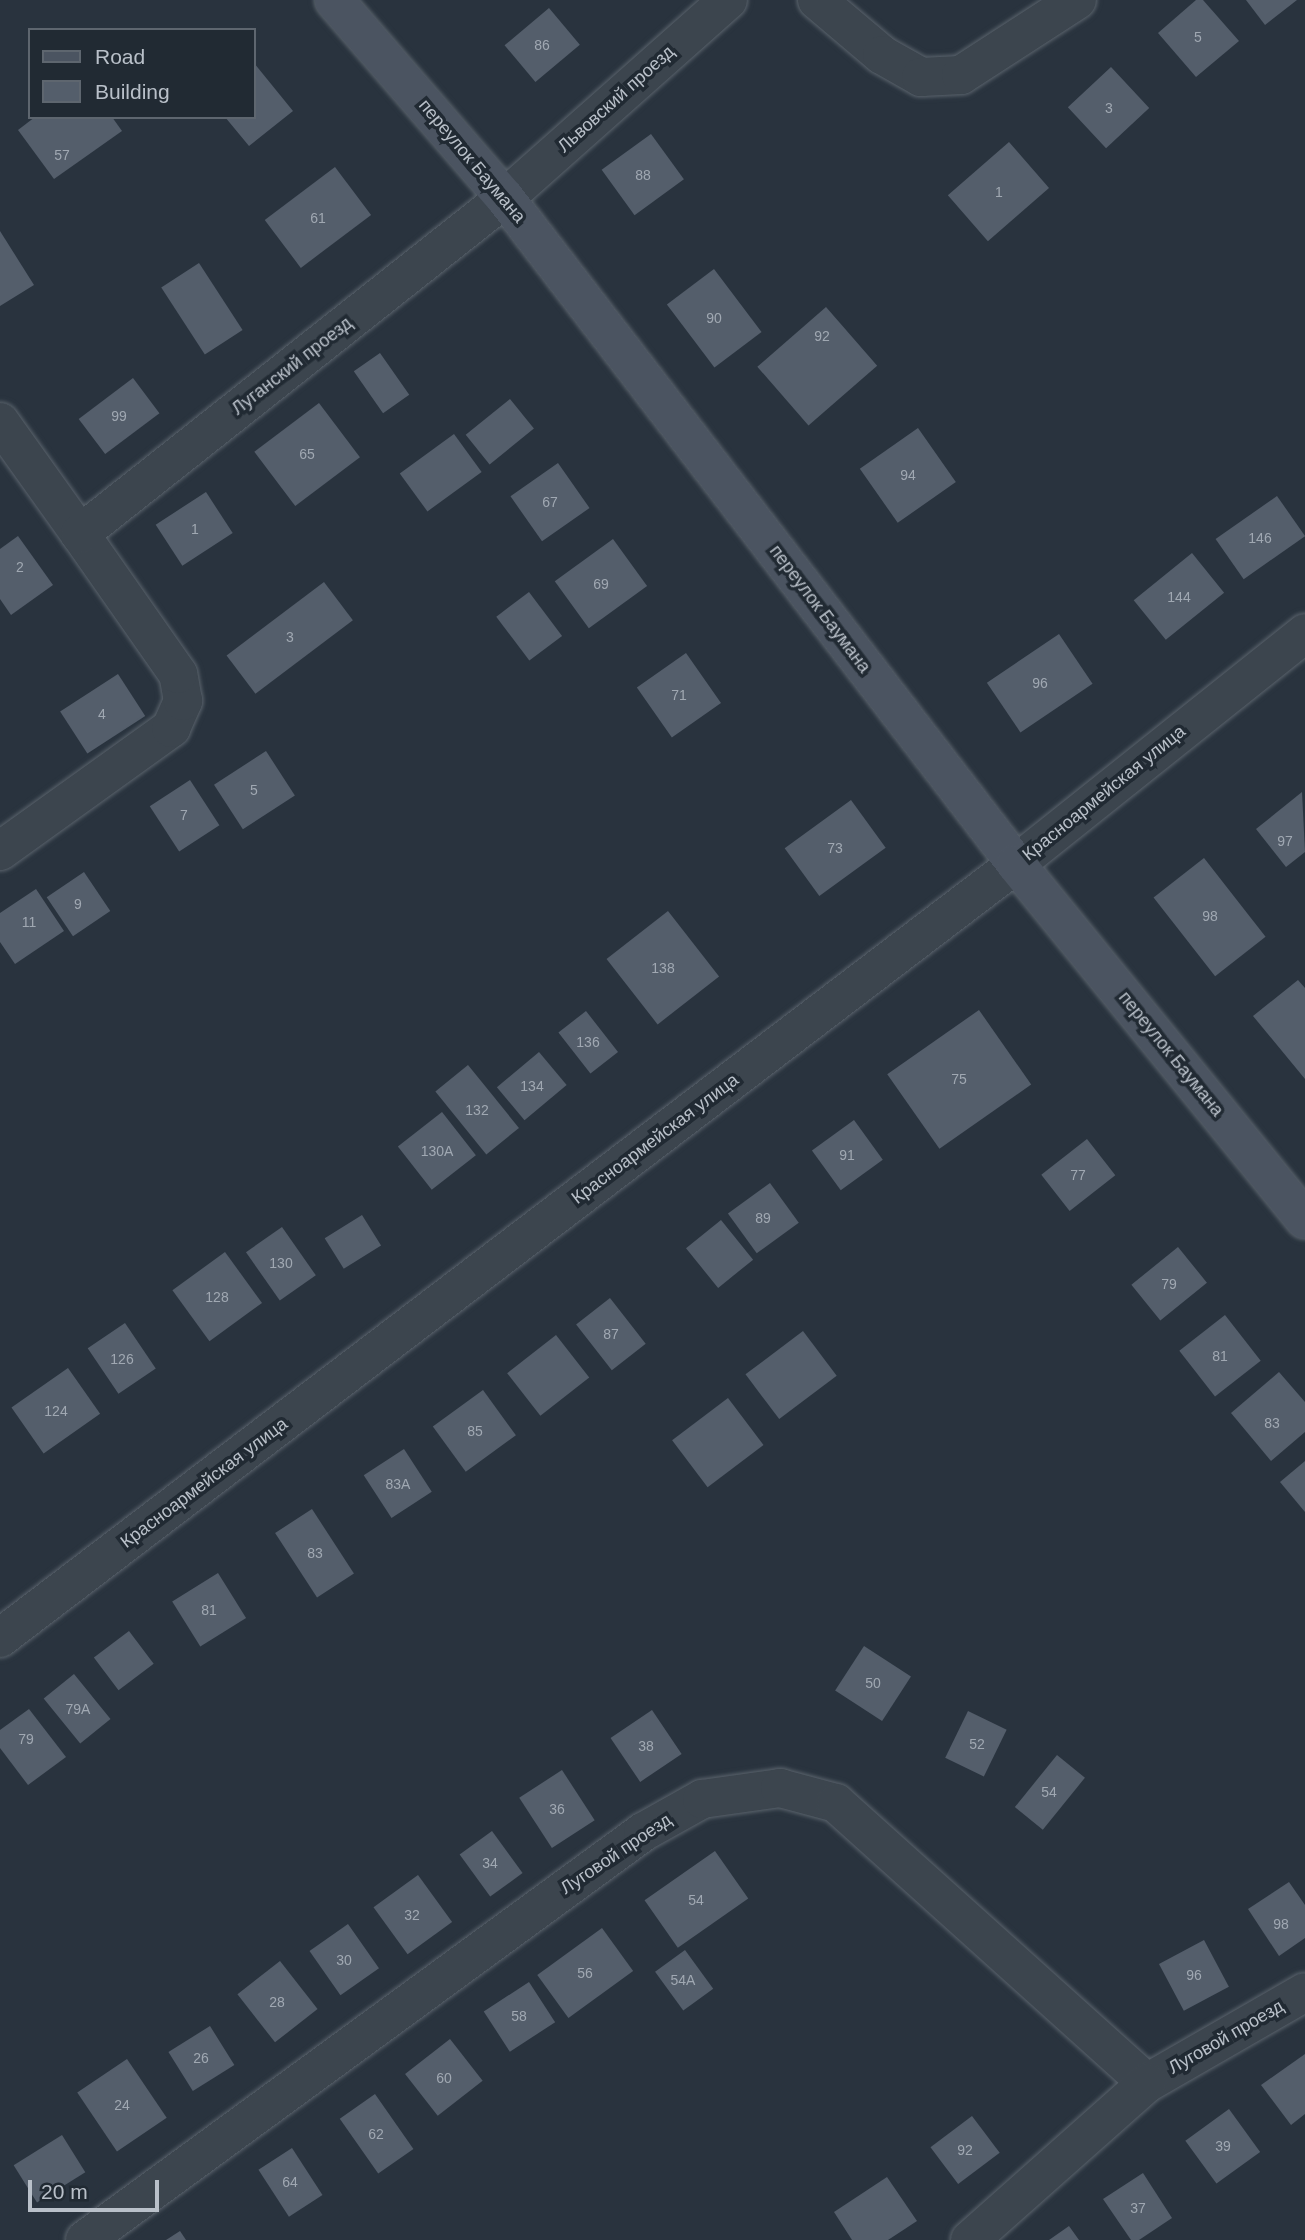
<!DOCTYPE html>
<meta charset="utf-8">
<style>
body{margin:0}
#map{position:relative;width:1305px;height:2240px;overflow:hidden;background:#29333e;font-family:Helvetica,sans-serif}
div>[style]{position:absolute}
.building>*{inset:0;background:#545e6b;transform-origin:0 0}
.roads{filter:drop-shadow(0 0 2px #5a636c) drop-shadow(0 0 2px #5a636c)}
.street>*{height:38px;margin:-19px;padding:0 19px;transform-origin:19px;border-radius:19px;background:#3c454e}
.secondary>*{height:38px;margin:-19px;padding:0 19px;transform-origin:19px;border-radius:19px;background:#4b5461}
span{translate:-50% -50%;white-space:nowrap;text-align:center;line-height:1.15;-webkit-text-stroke:7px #212a33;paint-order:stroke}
.number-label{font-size:14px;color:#a0a8b2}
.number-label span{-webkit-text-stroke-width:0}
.street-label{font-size:18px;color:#b9c0c9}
.legend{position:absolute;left:28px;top:28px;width:228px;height:91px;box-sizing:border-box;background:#212a33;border:2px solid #5e666f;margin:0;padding:9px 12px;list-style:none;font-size:21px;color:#b9c0c9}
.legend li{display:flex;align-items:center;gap:14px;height:35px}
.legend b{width:35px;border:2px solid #5e666f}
.scale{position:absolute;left:28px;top:2180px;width:131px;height:32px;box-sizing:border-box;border:4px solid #b9c0c9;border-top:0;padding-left:9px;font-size:21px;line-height:24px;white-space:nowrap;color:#b9c0c9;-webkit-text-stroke:5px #212a33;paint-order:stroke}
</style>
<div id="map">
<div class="building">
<div style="clip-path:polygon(1196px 0,1203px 0,1239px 41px,1196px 77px,1158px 33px)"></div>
<div style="clip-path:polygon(1246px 0,1297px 0,1265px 25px)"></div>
<div style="left:549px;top:8px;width:48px;height:58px;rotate:50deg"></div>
<div style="clip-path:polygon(254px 63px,293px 111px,249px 146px,225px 117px,254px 117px)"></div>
<div style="left:1111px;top:67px;width:56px;height:59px;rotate:47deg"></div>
<div style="clip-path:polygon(35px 117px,112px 117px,122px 131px,54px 179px,18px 130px)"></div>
<div style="left:651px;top:134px;width:56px;height:61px;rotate:54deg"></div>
<div style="left:1009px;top:142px;width:61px;height:81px;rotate:49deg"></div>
<div style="left:335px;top:167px;width:60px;height:88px;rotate:53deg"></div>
<div style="clip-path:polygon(0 231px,34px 285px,0 306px)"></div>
<div style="left:199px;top:263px;width:80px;height:45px;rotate:57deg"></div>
<div style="left:714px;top:269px;width:79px;height:59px;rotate:53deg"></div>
<div style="left:826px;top:307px;width:78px;height:91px;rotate:49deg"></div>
<div style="left:380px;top:353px;width:51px;height:32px;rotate:55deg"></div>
<div style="left:133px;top:378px;width:44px;height:68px;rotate:53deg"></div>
<div style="left:510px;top:399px;width:38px;height:57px;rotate:51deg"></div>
<div style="left:319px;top:403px;width:68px;height:81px;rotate:53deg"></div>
<div style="left:918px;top:428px;width:66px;height:71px;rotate:55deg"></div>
<div style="left:454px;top:434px;width:47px;height:67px;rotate:54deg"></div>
<div style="left:558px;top:463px;width:55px;height:58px;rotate:55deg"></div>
<div style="left:206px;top:492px;width:49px;height:60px;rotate:57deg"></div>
<div style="left:1277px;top:496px;width:49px;height:75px;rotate:55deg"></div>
<div style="clip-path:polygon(18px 536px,53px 585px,11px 615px,0 599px,0 549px)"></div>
<div style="left:613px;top:539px;width:58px;height:72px;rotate:54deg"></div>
<div style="left:1192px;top:553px;width:51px;height:75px;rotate:51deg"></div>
<div style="left:324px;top:582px;width:48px;height:122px;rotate:53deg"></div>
<div style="left:529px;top:592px;width:55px;height:41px;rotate:53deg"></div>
<div style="left:1059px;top:634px;width:60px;height:87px;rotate:56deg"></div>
<div style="left:686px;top:653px;width:61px;height:60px;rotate:55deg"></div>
<div style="left:118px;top:674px;width:50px;height:69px;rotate:57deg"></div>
<div style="left:266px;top:751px;width:53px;height:62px;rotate:57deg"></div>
<div style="left:190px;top:780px;width:54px;height:48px;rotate:57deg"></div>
<div style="clip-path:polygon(1302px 792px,1305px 852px,1286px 867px,1256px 829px)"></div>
<div style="left:851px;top:800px;width:59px;height:82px;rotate:54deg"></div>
<div style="left:1204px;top:858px;width:100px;height:64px;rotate:52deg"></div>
<div style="left:84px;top:872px;width:47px;height:45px;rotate:56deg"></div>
<div style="clip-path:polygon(36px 889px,64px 931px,15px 964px,0 942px,0 913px)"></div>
<div style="left:668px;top:911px;width:83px;height:78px;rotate:52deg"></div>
<div style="clip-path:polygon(1298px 980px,1305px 988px,1305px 1079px,1253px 1016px)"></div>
<div style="left:979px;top:1010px;width:91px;height:112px;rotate:55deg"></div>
<div style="left:586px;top:1011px;width:52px;height:35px;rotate:52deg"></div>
<div style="left:539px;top:1052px;width:43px;height:55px;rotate:50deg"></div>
<div style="left:468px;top:1065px;width:81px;height:42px;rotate:51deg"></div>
<div style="left:442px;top:1112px;width:55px;height:56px;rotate:52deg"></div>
<div style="left:854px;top:1120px;width:49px;height:52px;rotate:54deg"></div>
<div style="left:1087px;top:1139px;width:46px;height:58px;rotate:52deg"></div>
<div style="left:770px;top:1183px;width:49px;height:52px;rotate:54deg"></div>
<div style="left:362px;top:1215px;width:36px;height:44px;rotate:58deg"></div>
<div style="left:721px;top:1220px;width:51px;height:45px;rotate:51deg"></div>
<div style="left:282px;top:1227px;width:59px;height:44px;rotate:55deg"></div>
<div style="left:1178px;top:1247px;width:46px;height:60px;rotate:51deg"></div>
<div style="left:225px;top:1252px;width:63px;height:65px;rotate:54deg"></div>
<div style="left:610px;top:1298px;width:58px;height:43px;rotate:52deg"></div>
<div style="left:1225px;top:1315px;width:58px;height:58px;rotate:52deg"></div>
<div style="left:125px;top:1323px;width:55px;height:45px;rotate:56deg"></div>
<div style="left:803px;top:1331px;width:56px;height:72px;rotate:53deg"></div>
<div style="left:556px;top:1335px;width:54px;height:62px;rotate:52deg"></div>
<div style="left:68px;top:1368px;width:56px;height:69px;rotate:55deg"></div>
<div style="clip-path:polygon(1279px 1372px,1305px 1402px,1305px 1432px,1271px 1461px,1231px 1413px)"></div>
<div style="left:483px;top:1390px;width:56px;height:62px;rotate:54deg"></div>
<div style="left:728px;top:1398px;width:59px;height:70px;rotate:53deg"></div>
<div style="left:404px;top:1449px;width:51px;height:48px;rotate:57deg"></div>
<div style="clip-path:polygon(1305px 1461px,1305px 1512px,1280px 1482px)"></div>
<div style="left:312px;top:1509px;width:77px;height:44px;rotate:57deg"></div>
<div style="left:218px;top:1573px;width:53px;height:54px;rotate:58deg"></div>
<div style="left:129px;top:1631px;width:41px;height:44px;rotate:53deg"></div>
<div style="left:864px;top:1646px;width:56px;height:53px;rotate:33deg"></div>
<div style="left:74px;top:1674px;width:58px;height:39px;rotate:51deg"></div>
<div style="clip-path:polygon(29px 1709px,66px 1757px,28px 1785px,0 1748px,0 1730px)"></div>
<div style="left:652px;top:1710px;width:53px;height:50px;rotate:56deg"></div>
<div style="left:968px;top:1711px;width:43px;height:52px;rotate:26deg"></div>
<div style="left:1057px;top:1755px;width:36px;height:67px;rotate:39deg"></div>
<div style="left:562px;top:1770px;width:60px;height:51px;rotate:57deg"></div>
<div style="left:492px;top:1831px;width:52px;height:40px;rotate:54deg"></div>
<div style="left:715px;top:1851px;width:58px;height:86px;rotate:55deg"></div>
<div style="left:418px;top:1875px;width:58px;height:55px;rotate:54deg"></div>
<div style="clip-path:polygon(1289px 1882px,1305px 1905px,1305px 1938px,1279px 1956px,1248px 1909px)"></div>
<div style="left:348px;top:1924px;width:54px;height:47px;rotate:55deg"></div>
<div style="left:602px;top:1928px;width:53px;height:80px;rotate:54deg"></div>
<div style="left:1204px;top:1940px;width:53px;height:51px;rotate:62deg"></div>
<div style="left:685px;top:1950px;width:48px;height:37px;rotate:54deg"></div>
<div style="left:280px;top:1961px;width:61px;height:54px;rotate:52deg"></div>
<div style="left:529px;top:1982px;width:48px;height:54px;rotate:57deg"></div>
<div style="left:210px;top:2026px;width:46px;height:49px;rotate:58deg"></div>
<div style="left:450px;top:2039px;width:53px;height:57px;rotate:52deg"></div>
<div style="clip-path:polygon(1305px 2054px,1305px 2114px,1291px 2125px,1261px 2085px)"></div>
<div style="left:127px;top:2059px;width:71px;height:60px;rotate:56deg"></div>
<div style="left:375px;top:2094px;width:67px;height:43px;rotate:55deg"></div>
<div style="left:1229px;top:2109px;width:53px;height:54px;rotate:54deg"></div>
<div style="left:972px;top:2116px;width:46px;height:52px;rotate:53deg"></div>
<div style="left:62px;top:2135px;width:44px;height:57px;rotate:58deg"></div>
<div style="left:292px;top:2148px;width:56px;height:40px;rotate:57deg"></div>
<div style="clip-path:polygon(1143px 2173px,1172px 2218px,1139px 2240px,1131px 2240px,1103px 2199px)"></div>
<div style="clip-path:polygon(887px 2177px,917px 2221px,888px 2240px,852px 2240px,834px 2212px)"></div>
<div style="clip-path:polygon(1069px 2226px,1079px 2240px,1049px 2240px)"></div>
<div style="clip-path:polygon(180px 2231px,186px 2240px,166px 2240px)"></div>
</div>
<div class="roads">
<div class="street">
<div style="left:817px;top:0;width:85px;rotate:40.2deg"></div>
<div style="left:882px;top:55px;width:45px;rotate:29.4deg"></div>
<div style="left:921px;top:77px;width:40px;rotate:-2.9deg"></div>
<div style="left:961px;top:75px;width:138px;rotate:-32.9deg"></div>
<div style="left:0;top:422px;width:138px;rotate:54.5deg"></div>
<div style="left:0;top:851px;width:211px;rotate:-35.7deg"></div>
<div style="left:171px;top:728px;width:30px;rotate:-66deg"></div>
<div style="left:183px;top:701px;width:27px;rotate:-100deg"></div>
<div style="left:178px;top:674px;width:171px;rotate:-125deg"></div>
<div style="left:80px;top:534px;width:542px;rotate:-38.33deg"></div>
<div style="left:505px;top:198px;width:298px;rotate:-41.6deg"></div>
<div style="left:0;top:1638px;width:1277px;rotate:-37.3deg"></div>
<div style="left:1016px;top:864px;width:370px;rotate:-38.6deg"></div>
<div style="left:85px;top:2240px;width:691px;rotate:-36.17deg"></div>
<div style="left:643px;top:1832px;width:68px;rotate:-29.2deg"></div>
<div style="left:702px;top:1799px;width:79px;rotate:-8deg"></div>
<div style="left:780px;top:1788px;width:58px;rotate:15deg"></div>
<div style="left:836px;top:1803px;width:418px;rotate:42deg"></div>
<div style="left:1147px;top:2083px;width:182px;rotate:-29.9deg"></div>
<div style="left:970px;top:2240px;width:237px;rotate:-41.6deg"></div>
</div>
<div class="secondary">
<div style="left:334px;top:0;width:262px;rotate:49.2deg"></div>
<div style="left:505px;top:198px;width:839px;rotate:52.5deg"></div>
<div style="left:1016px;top:864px;width:458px;rotate:50.9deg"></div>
</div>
</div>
<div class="number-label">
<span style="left:1198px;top:37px">5</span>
<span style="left:542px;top:45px">86</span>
<span style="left:1109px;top:108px">3</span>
<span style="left:62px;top:155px">57</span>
<span style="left:643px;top:175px">88</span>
<span style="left:999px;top:192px">1</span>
<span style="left:318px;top:218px">61</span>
<span style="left:714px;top:318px">90</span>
<span style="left:822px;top:336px">92</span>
<span style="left:119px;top:416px">99</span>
<span style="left:307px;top:454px">65</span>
<span style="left:908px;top:475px">94</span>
<span style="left:550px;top:502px">67</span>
<span style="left:195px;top:529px">1</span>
<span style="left:1260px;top:538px">146</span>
<span style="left:20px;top:567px">2</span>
<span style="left:601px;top:584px">69</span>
<span style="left:1179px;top:597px">144</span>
<span style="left:290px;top:637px">3</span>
<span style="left:1040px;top:683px">96</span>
<span style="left:679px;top:695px">71</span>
<span style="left:102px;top:714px">4</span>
<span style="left:254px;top:790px">5</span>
<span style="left:184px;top:815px">7</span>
<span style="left:1285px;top:841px">97</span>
<span style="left:835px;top:848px">73</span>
<span style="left:78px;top:904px">9</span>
<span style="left:1210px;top:916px">98</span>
<span style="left:29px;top:922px">11</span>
<span style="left:663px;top:968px">138</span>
<span style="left:588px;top:1042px">136</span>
<span style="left:959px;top:1079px">75</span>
<span style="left:532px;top:1086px">134</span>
<span style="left:477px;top:1110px">132</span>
<span style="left:437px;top:1151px">130А</span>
<span style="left:847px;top:1155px">91</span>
<span style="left:1078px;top:1175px">77</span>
<span style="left:763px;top:1218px">89</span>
<span style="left:281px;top:1263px">130</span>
<span style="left:1169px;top:1284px">79</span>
<span style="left:217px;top:1297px">128</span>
<span style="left:611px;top:1334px">87</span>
<span style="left:1220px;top:1356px">81</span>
<span style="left:122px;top:1359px">126</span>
<span style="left:56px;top:1411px">124</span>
<span style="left:1272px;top:1423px">83</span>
<span style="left:475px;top:1431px">85</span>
<span style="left:398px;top:1484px">83А</span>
<span style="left:315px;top:1553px">83</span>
<span style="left:209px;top:1610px">81</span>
<span style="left:873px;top:1683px">50</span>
<span style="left:78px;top:1709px">79А</span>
<span style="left:26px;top:1739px">79</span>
<span style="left:977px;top:1744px">52</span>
<span style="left:646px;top:1746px">38</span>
<span style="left:1049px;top:1792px">54</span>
<span style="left:557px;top:1809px">36</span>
<span style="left:490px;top:1863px">34</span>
<span style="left:696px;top:1900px">54</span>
<span style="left:412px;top:1915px">32</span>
<span style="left:1281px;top:1924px">98</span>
<span style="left:344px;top:1960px">30</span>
<span style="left:585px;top:1973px">56</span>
<span style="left:1194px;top:1975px">96</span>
<span style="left:683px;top:1980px">54А</span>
<span style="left:277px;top:2002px">28</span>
<span style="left:519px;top:2016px">58</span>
<span style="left:201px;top:2058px">26</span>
<span style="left:444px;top:2078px">60</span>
<span style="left:122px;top:2105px">24</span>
<span style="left:376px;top:2134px">62</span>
<span style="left:1223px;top:2146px">39</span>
<span style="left:965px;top:2150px">92</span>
<span style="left:290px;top:2182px">64</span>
<span style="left:1138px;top:2208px">37</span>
</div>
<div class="street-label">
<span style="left:616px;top:99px;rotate:-42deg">Львовский проезд</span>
<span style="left:472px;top:161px;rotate:50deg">переулок Баумана</span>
<span style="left:292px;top:366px;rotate:-38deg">Луганский проезд</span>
<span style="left:820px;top:609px;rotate:53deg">переулок Баумана</span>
<span style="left:1104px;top:793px;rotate:-39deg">Красноармейская улица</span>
<span style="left:1171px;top:1054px;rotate:51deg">переулок Баумана</span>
<span style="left:655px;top:1139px;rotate:-37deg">Красноармейская улица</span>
<span style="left:204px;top:1483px;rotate:-37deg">Красноармейская улица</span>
<span style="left:616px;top:1854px;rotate:-34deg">Луговой проезд</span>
<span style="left:1226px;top:2037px;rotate:-30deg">Луговой проезд</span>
</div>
<ul class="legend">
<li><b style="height:9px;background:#4b5461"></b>Road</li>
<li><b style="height:19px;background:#545e6b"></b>Building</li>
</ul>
<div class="scale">20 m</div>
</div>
